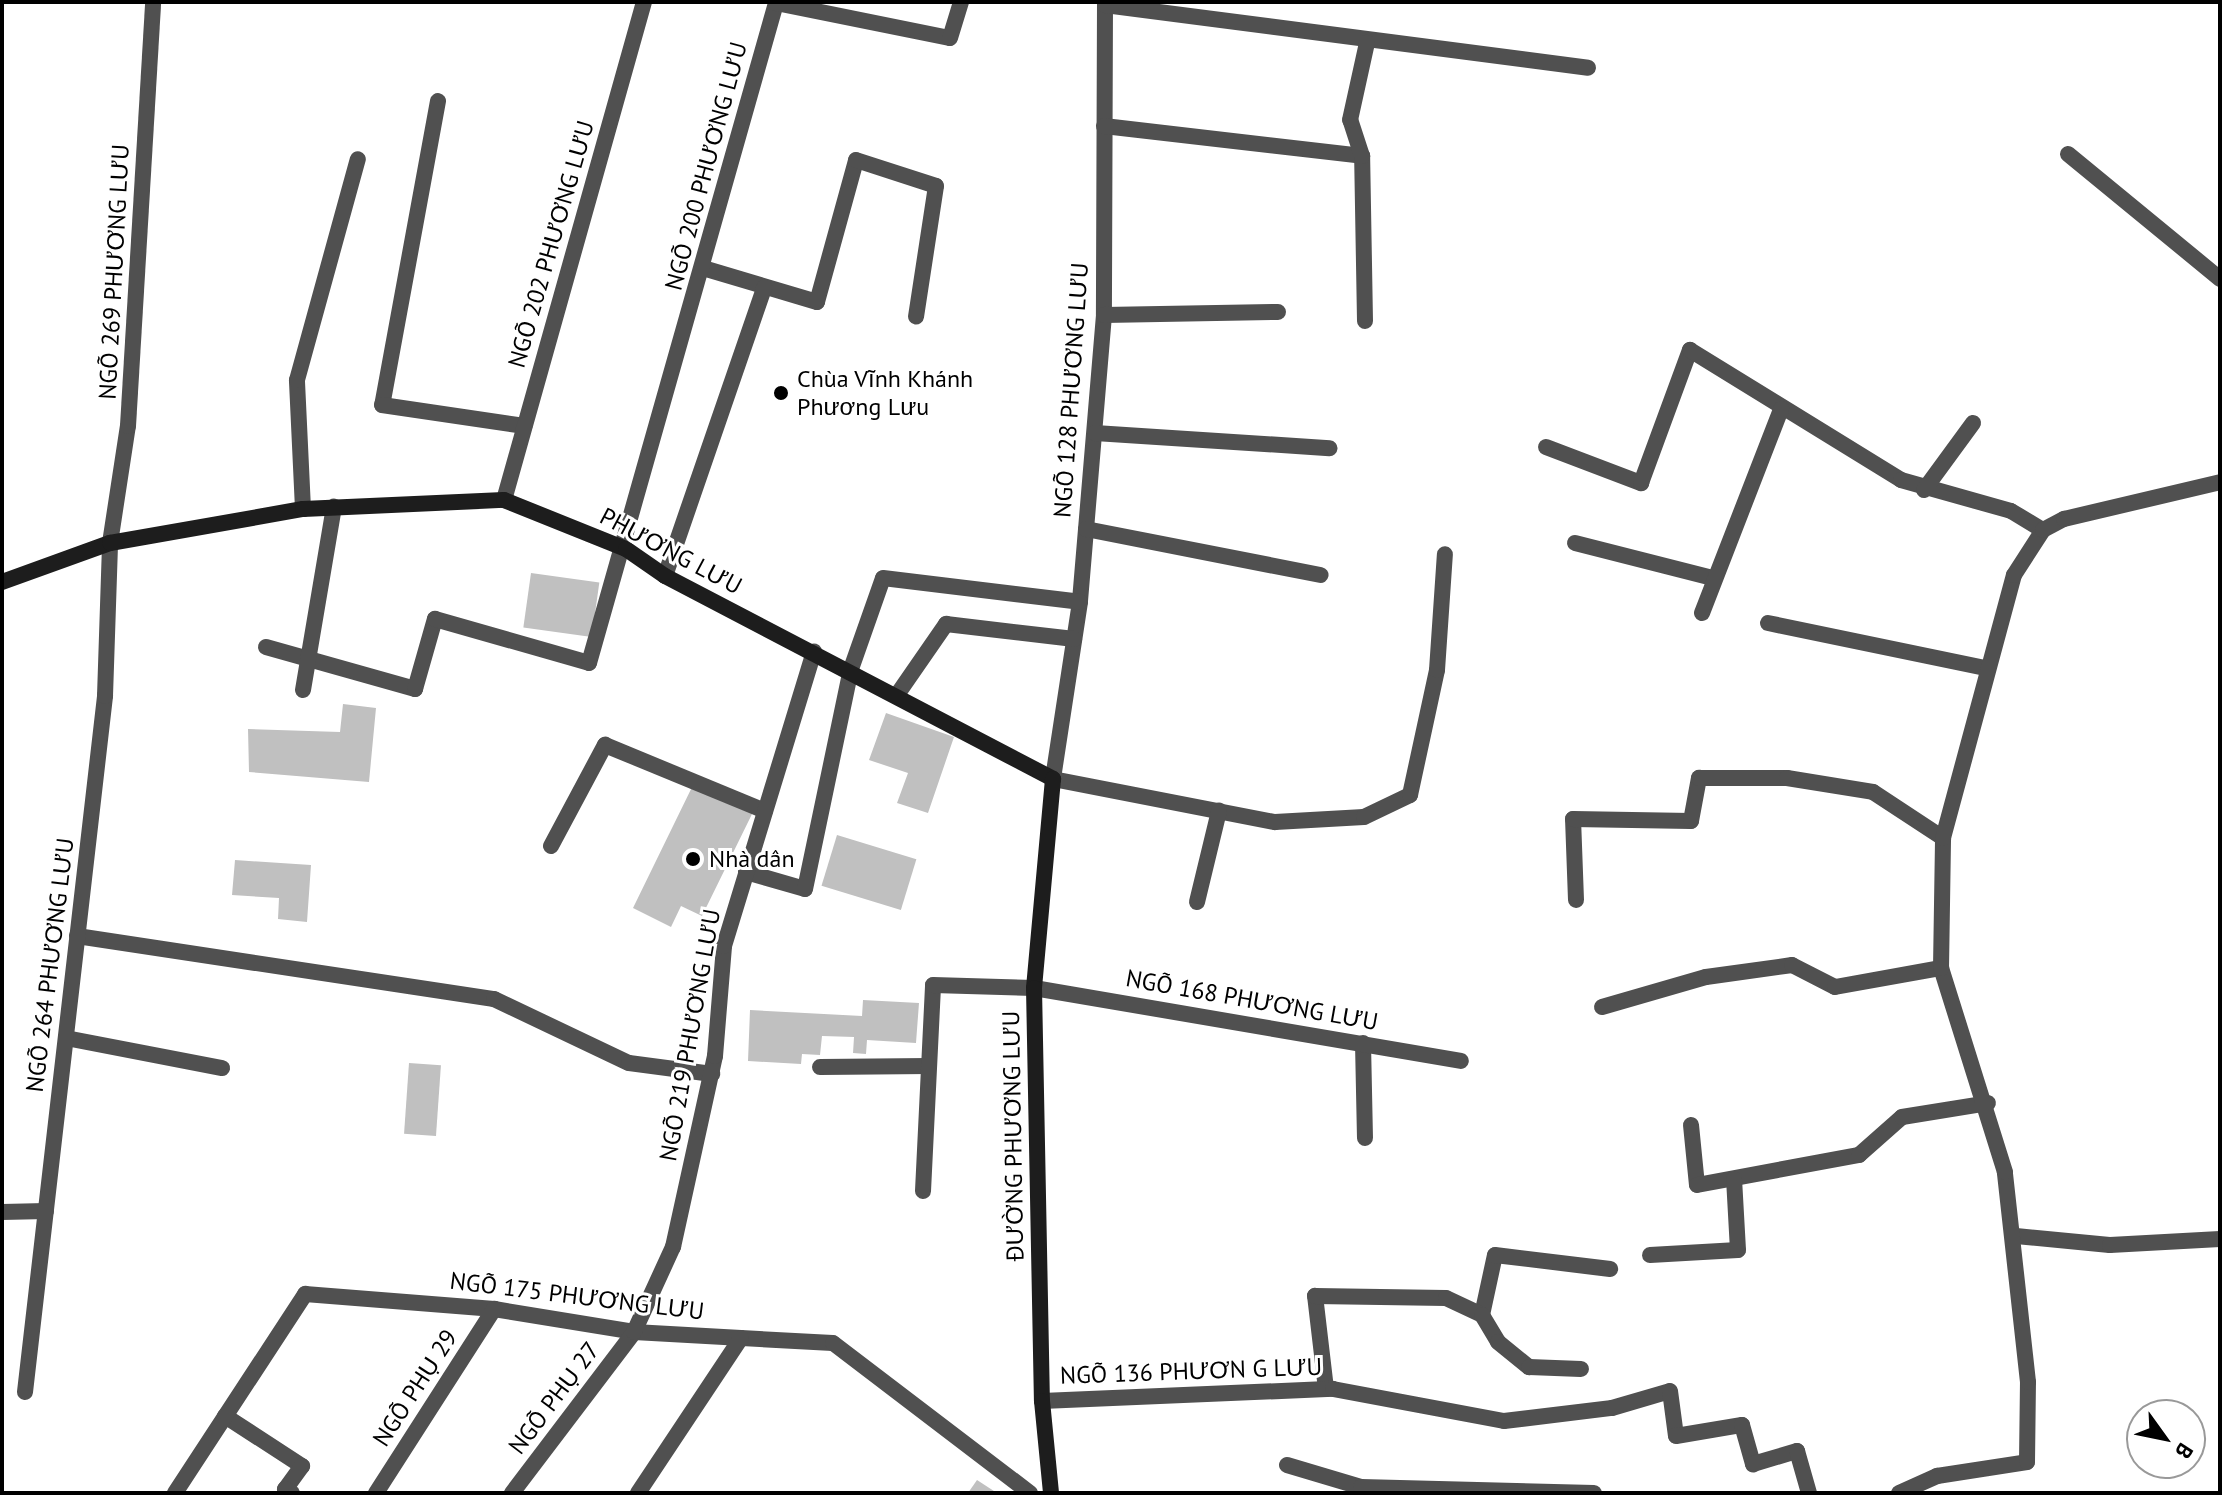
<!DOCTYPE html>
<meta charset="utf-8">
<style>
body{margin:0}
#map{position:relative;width:2222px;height:1495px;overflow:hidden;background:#fff;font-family:"PT Sans",sans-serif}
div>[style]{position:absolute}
.building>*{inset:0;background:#c0c0c0;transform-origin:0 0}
.lane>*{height:16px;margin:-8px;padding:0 8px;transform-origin:8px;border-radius:8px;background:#505050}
.street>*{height:16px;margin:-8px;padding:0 8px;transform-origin:8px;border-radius:8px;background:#505050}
.secondary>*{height:16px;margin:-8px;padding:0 8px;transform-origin:8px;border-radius:8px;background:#1d1d1d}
.dots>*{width:22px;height:22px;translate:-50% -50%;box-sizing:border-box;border:4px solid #fff;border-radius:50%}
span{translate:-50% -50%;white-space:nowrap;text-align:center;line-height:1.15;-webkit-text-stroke:6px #fff;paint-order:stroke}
.street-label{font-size:24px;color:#000}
.poi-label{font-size:24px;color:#000}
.left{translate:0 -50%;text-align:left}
.frame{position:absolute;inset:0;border:4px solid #000;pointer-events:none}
.north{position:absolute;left:2126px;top:1399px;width:80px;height:80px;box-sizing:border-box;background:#fff;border:2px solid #999;border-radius:50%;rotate:123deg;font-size:22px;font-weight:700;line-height:32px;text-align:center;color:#000}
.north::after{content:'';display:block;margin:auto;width:28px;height:36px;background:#000;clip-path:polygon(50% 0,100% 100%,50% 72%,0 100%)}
</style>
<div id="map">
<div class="building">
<div style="left:531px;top:573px;width:69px;height:55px;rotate:8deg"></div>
<div style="clip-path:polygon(343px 704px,376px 708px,369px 782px,249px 772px,248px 729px,340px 732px)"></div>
<div style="clip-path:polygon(886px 713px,954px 737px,928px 813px,897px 803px,908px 773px,869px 760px)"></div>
<div style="clip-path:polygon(694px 783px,753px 812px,702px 916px,681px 906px,671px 927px,633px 908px)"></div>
<div style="left:837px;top:835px;width:83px;height:53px;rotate:17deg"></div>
<div style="clip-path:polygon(235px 860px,311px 865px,307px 922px,278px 919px,279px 898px,232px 895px)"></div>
<div style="clip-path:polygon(863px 1000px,919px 1003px,916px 1043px,867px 1040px,866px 1054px,853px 1053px,854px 1037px,822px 1036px,820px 1055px,802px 1054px,801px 1064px,748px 1061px,750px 1010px,862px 1016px)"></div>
<div style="left:409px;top:1063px;width:32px;height:71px;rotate:4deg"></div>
<div style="clip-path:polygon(977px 1480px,997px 1493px,968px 1493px)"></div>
</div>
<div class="lane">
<div style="left:1105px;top:2px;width:313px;rotate:90.2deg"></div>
<div style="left:1104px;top:315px;width:288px;rotate:94.8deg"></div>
<div style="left:1080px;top:602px;width:179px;rotate:98.7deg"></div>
<div style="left:1053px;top:779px;width:226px;rotate:11deg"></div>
<div style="left:1275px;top:822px;width:89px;rotate:-3.2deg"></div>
<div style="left:1364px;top:817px;width:51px;rotate:-25.6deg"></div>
<div style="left:1410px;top:795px;width:128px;rotate:-77.8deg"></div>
<div style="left:1437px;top:670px;width:116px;rotate:-86.1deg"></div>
<div style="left:1105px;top:5px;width:487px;rotate:7.4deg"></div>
<div style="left:438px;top:101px;width:309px;rotate:100.4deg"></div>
<div style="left:382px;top:405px;width:144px;rotate:8.4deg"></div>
<div style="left:1104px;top:126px;width:260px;rotate:6.6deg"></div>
<div style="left:2068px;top:154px;width:197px;rotate:39.4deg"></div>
<div style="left:703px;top:268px;width:119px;rotate:16.6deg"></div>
<div style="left:817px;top:302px;width:147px;rotate:-74.6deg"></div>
<div style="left:856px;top:160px;width:84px;rotate:18deg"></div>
<div style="left:936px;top:186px;width:132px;rotate:98.7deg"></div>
<div style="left:1365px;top:321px;width:165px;rotate:-91deg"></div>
<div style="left:1362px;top:156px;width:38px;rotate:-108deg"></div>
<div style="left:1350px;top:120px;width:79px;rotate:-77.6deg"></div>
<div style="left:1095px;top:433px;width:235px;rotate:3.7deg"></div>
<div style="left:1546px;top:447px;width:102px;rotate:20.8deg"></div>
<div style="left:1641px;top:483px;width:142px;rotate:-69.8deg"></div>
<div style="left:1690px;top:350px;width:248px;rotate:31.6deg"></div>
<div style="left:1901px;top:480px;width:114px;rotate:15.7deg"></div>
<div style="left:2011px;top:511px;width:37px;rotate:31deg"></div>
<div style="left:1924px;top:490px;width:83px;rotate:-53.8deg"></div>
<div style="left:504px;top:500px;width:517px;rotate:-74.3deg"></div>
<div style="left:303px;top:509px;width:129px;rotate:-92.7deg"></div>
<div style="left:297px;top:380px;width:229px;rotate:-74.6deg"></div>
<div style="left:1086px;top:529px;width:239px;rotate:11.1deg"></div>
<div style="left:1575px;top:543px;width:141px;rotate:14.3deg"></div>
<div style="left:665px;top:576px;width:305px;rotate:-71deg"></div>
<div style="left:1702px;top:613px;width:219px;rotate:-68.8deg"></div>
<div style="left:1768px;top:623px;width:223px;rotate:11.7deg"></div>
<div style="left:266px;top:647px;width:155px;rotate:15.7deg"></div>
<div style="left:415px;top:689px;width:73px;rotate:-74.1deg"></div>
<div style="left:435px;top:619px;width:160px;rotate:15.9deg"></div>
<div style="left:589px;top:663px;width:686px;rotate:-74.18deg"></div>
<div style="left:776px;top:3px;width:177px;rotate:11.4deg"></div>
<div style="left:950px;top:38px;width:38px;rotate:-73deg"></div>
<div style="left:303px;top:690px;width:186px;rotate:-80.4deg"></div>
<div style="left:899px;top:692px;width:83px;rotate:-55.3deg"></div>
<div style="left:946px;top:624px;width:129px;rotate:6.7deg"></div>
<div style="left:551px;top:846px;width:115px;rotate:-61.9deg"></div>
<div style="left:605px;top:745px;width:173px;rotate:22.4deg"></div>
<div style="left:746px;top:872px;width:61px;rotate:16.1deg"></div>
<div style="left:805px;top:889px;width:225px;rotate:-78.2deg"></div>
<div style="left:851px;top:669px;width:96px;rotate:-70.6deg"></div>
<div style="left:883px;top:578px;width:198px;rotate:6.9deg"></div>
<div style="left:1576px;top:900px;width:81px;rotate:-92.1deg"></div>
<div style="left:1573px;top:819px;width:118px;rotate:1deg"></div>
<div style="left:1691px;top:821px;width:44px;rotate:-79.5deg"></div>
<div style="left:1699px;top:778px;width:88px"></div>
<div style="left:1787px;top:778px;width:87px;rotate:9.2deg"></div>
<div style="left:1873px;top:792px;width:84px;rotate:33.3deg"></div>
<div style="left:1197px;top:902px;width:94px;rotate:-76.4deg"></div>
<div style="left:77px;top:936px;width:422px;rotate:8.6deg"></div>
<div style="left:494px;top:999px;width:149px;rotate:25.4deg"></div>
<div style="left:629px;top:1063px;width:84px;rotate:7.5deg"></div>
<div style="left:1602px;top:1007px;width:108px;rotate:-16.1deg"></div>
<div style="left:1706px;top:977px;width:87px;rotate:-7.9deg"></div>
<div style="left:1792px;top:965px;width:48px;rotate:27.1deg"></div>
<div style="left:1835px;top:987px;width:108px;rotate:-10.2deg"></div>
<div style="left:66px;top:1038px;width:159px;rotate:10.9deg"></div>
<div style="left:1363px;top:1043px;width:95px;rotate:88.8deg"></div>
<div style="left:820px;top:1067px;width:109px;rotate:-0.5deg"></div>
<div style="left:1691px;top:1125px;width:60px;rotate:84.3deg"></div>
<div style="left:1697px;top:1185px;width:165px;rotate:-10.5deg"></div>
<div style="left:1859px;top:1155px;width:57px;rotate:-41.5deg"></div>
<div style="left:1902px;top:1117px;width:87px;rotate:-9.2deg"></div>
<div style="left:923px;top:1191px;width:206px;rotate:-87.2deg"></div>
<div style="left:933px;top:985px;width:101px;rotate:1.7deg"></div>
<div style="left:1034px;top:988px;width:433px;rotate:9.7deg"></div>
<div style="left:2px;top:1212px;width:44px;rotate:-1.3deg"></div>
<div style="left:2016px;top:1236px;width:94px;rotate:5.5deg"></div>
<div style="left:2110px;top:1245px;width:110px;rotate:-3.1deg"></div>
<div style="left:1650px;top:1255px;width:88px;rotate:-3.3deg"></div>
<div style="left:1738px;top:1250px;width:71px;rotate:-93.2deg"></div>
<div style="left:1482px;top:1315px;width:61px;rotate:-77.8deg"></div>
<div style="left:1495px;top:1255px;width:116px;rotate:6.9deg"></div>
<div style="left:1326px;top:1389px;width:94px;rotate:-96.7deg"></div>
<div style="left:1315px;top:1296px;width:131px;rotate:0.9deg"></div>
<div style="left:1446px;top:1298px;width:40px;rotate:25deg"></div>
<div style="left:1482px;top:1315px;width:31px;rotate:59deg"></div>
<div style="left:1498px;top:1342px;width:40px;rotate:39deg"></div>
<div style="left:1529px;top:1367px;width:52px;rotate:2.2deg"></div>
<div style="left:25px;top:1392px;width:701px;rotate:-83.44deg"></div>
<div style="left:105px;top:696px;width:153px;rotate:-88.1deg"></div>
<div style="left:1042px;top:1401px;width:291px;rotate:-2.4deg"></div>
<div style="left:1333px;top:1389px;width:174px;rotate:10.6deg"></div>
<div style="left:1504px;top:1421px;width:109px;rotate:-6.9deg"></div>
<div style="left:1612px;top:1408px;width:60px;rotate:-16.3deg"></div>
<div style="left:1670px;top:1391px;width:45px;rotate:82.4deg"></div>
<div style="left:1676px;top:1436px;width:67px;rotate:-9.5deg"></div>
<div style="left:1742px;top:1425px;width:41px;rotate:74.2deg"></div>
<div style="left:1753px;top:1464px;width:46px;rotate:-16.5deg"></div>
<div style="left:1797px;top:1451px;width:44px;rotate:74.1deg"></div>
<div style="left:225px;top:1416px;width:92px;rotate:33deg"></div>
<div style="left:302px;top:1466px;width:29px;rotate:126deg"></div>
<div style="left:285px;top:1489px;width:8px;rotate:30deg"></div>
<div style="left:1287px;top:1465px;width:77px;rotate:16.6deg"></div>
<div style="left:1361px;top:1487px;width:233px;rotate:1.5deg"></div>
<div style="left:175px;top:1493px;width:238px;rotate:-56.8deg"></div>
<div style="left:305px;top:1294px;width:190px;rotate:4.5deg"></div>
<div style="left:494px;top:1309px;width:142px;rotate:9.3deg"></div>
<div style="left:634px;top:1332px;width:199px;rotate:3.2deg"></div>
<div style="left:833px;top:1343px;width:248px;rotate:37.3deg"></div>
<div style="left:376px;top:1493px;width:219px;rotate:-57.3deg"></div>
<div style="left:512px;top:1493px;width:202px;rotate:-52.8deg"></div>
<div style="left:634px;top:1332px;width:94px;rotate:-65.4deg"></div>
<div style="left:673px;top:1247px;width:196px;rotate:-77.6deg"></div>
<div style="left:715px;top:1056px;width:110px;rotate:-85.3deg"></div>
<div style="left:724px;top:946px;width:308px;rotate:-73deg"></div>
<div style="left:638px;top:1493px;width:186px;rotate:-56.4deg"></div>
<div style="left:1899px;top:1493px;width:42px;rotate:-24.1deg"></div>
<div style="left:1937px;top:1476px;width:91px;rotate:-8.8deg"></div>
<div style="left:2027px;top:1462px;width:80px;rotate:-89.3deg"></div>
<div style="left:2028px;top:1382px;width:211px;rotate:-96.3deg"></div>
<div style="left:2005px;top:1172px;width:214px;rotate:-107.4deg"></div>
<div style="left:1941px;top:968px;width:130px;rotate:-89.1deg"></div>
<div style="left:1943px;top:838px;width:272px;rotate:-74.9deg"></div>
<div style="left:2014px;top:575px;width:54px;rotate:-57.2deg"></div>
<div style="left:2043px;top:530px;width:24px;rotate:-28deg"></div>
<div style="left:2064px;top:519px;width:160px;rotate:-13.3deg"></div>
</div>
<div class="street">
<div style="left:1104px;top:315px;width:174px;rotate:-1deg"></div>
<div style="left:110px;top:543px;width:118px;rotate:-81.3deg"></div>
<div style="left:128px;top:426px;width:425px;rotate:-86.6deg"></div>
</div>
<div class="secondary">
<div style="left:2px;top:582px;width:115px;rotate:-19.9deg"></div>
<div style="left:110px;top:543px;width:196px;rotate:-10deg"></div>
<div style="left:303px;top:509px;width:201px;rotate:-2.6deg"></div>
<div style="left:504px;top:500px;width:131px;rotate:21.9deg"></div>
<div style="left:626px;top:549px;width:47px;rotate:34.7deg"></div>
<div style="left:665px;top:576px;width:438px;rotate:27.6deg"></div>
<div style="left:1053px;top:779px;width:210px;rotate:95.2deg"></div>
<div style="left:1034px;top:988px;width:413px;rotate:88.9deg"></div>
<div style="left:1042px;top:1401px;width:92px;rotate:84.4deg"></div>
</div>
<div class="dots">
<div style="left:781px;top:393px;background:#000"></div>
<div style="left:693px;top:859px;background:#000"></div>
</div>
<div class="street-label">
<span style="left:706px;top:166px;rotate:-75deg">NGÕ 200 PHƯƠNG LƯU</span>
<span style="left:551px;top:244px;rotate:-74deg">NGÕ 202 PHƯƠNG LƯU</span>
<span style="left:114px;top:272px;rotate:-87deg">NGÕ 269 PHƯƠNG LƯU</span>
<span style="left:1071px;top:390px;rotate:-86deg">NGÕ 128 PHƯƠNG LƯU</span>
<span style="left:671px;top:551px;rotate:28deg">PHƯƠNG LƯU</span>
<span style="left:50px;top:965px;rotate:-83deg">NGÕ 264 PHƯƠNG LƯU</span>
<span style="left:1252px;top:1000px;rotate:10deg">NGÕ 168 PHƯƠNG LƯU</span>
<span style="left:690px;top:1035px;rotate:-80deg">NGÕ 219 PHƯƠNG LƯU</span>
<span style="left:1013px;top:1136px;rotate:-91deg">ĐƯỜNG PHƯƠNG LƯU</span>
<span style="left:577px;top:1296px;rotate:7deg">NGÕ 175 PHƯƠNG LƯU</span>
<span style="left:1191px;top:1371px;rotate:-2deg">NGÕ 136 PHƯƠN G LƯU</span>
<span style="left:415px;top:1388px;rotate:-57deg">NGÕ PHỤ 29</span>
<span style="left:554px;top:1398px;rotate:-53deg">NGÕ PHỤ 27</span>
</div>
<div class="poi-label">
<span class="left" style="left:797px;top:393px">Chùa Vĩnh Khánh<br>Phương Lưu</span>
<span class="left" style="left:709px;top:859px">Nhà dân</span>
</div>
<div class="frame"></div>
<div class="north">B</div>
</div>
